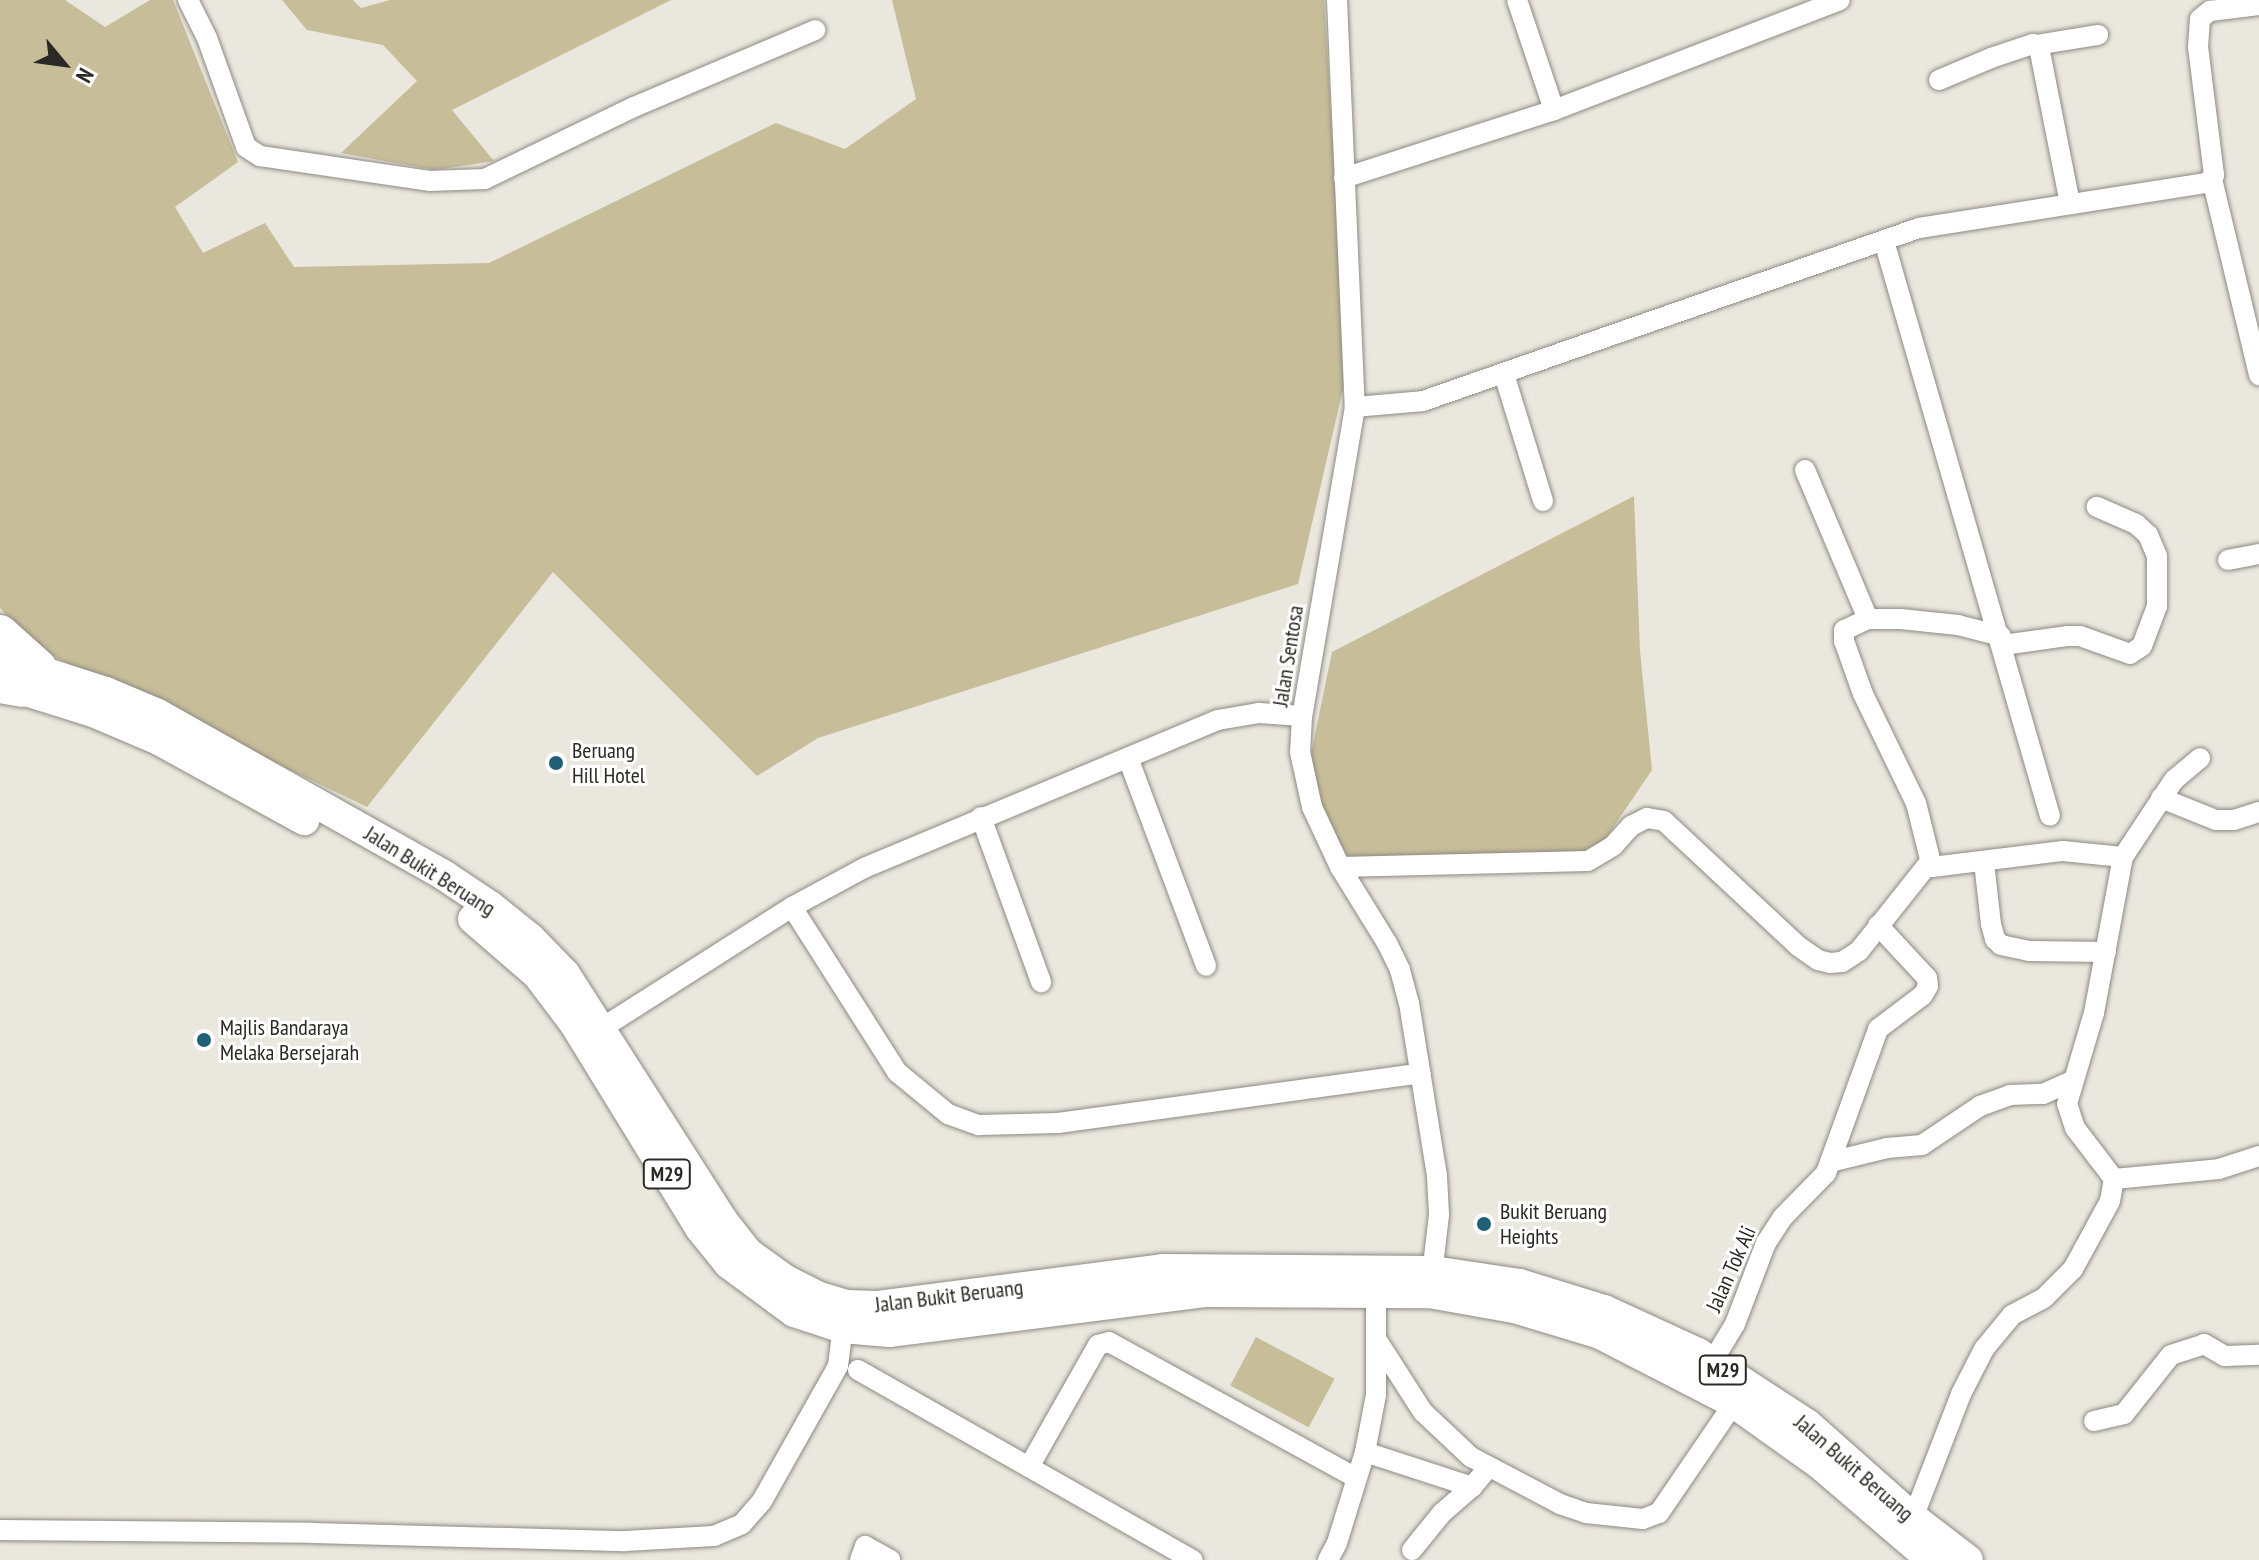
<!DOCTYPE html>
<style>
body{margin:0}
#map{position:relative;width:2259px;height:1560px;overflow:hidden;background:#eae7de;font-family:"PT Sans Narrow",sans-serif}
div>[style]{position:absolute}
.green>*{inset:0;background:#c8bd99;transform-origin:0 0}
.roads{filter:drop-shadow(0 0 2px #8d8a82) drop-shadow(0 0 2px #8d8a82)}
.street>*{height:20px;margin:-10px;padding:0 10px;transform-origin:10px;border-radius:10px;background:#fff}
.primary>*{height:30px;margin:-15px;padding:0 15px;transform-origin:15px;border-radius:15px;background:#fff}
.highway>*{height:36px;margin:-18px;padding:0 18px;transform-origin:18px;border-radius:18px;background:#fff}
.dots>*{width:22px;height:22px;translate:-50% -50%;box-sizing:border-box;border:4px solid #fff;border-radius:50%}
span{translate:-50% -50%;white-space:nowrap;text-align:center;line-height:1.15;-webkit-text-stroke:6px #fff;paint-order:stroke}
.shield-label span{padding:2px 6px;background:#fff;border:2px solid;border-radius:6px;-webkit-text-stroke-width:0}
.shield-label{font-size:20px;color:#2a2925;font-weight:700}
.street-label{font-size:22px;color:#2a2925}
.poi-label{font-size:22px;color:#2a2925}
.left{translate:0 -50%;text-align:left}
.north{position:absolute;left:24px;top:24px;width:80px;height:80px;-webkit-text-stroke:6px #fff;paint-order:stroke;rotate:119deg;font-size:22px;font-weight:700;line-height:32px;text-align:center;color:#2a2925}
.north::after{content:'';display:block;margin:auto;width:28px;height:36px;background:#2a2925;clip-path:polygon(50% 0,100% 100%,50% 72%,0 100%)}
</style>
<div id="map">
<div class="green">
<div style="clip-path:polygon(0 0,65px 0,105px 27px,150px 0,173px 0,238px 162px,175px 207px,203px 253px,265px 223px,294px 267px,489px 263px,776px 123px,845px 149px,916px 99px,892px 0,1324px 0,1347px 372px,1298px 584px,818px 738px,757px 776px,553px 572px,367px 807px,38px 649px,0 608px)"></div>
<div style="clip-path:polygon(282px 0,353px 0,361px 8px,390px 0,671px 0,452px 110px,494px 161px,435px 170px,341px 153px,417px 81px,383px 45px,307px 30px)"></div>
<div style="clip-path:polygon(1634px 496px,1640px 651px,1652px 770px,1606px 838px,1589px 851px,1350px 859px,1315px 806px,1311px 754px,1332px 652px)"></div>
<div style="left:1256px;top:1337px;width:89px;height:55px;rotate:28deg"></div>
</div>
<div class="roads">
<div class="street">
<div style="left:188px;top:0;width:42px;rotate:63.4deg"></div>
<div style="left:207px;top:38px;width:116px;rotate:70.3deg"></div>
<div style="left:246px;top:147px;width:17px;rotate:33deg"></div>
<div style="left:260px;top:156px;width:171px;rotate:8.4deg"></div>
<div style="left:429px;top:181px;width:56px;rotate:-2deg"></div>
<div style="left:485px;top:179px;width:165px;rotate:-25.8deg"></div>
<div style="left:634px;top:107px;width:197px;rotate:-23deg"></div>
<div style="left:1337px;top:0;width:407px;rotate:87.5deg"></div>
<div style="left:1355px;top:407px;width:314px;rotate:99.7deg"></div>
<div style="left:1302px;top:716px;width:36px;rotate:93deg"></div>
<div style="left:1300px;top:752px;width:56px;rotate:77.7deg"></div>
<div style="left:1312px;top:807px;width:66px;rotate:65deg"></div>
<div style="left:1340px;top:867px;width:89px;rotate:58.3deg"></div>
<div style="left:1387px;top:943px;width:30px;rotate:64deg"></div>
<div style="left:1400px;top:970px;width:34px;rotate:75deg"></div>
<div style="left:1409px;top:1003px;width:175px;rotate:80.8deg"></div>
<div style="left:1437px;top:1176px;width:39px;rotate:87deg"></div>
<div style="left:1439px;top:1215px;width:68px;rotate:96.7deg"></div>
<div style="left:1517px;top:0;width:116px;rotate:71.4deg"></div>
<div style="left:2036px;top:45px;width:63px;rotate:-9.2deg"></div>
<div style="left:1939px;top:80px;width:56px;rotate:-22.9deg"></div>
<div style="left:1991px;top:58px;width:44px;rotate:-18.4deg"></div>
<div style="left:2033px;top:44px;width:7px;rotate:27deg"></div>
<div style="left:2039px;top:47px;width:160px;rotate:78.8deg"></div>
<div style="left:1344px;top:178px;width:221px;rotate:-17.9deg"></div>
<div style="left:1554px;top:110px;width:306px;rotate:-21deg"></div>
<div style="left:2212px;top:179px;width:202px;rotate:76.5deg"></div>
<div style="left:1884px;top:241px;width:598px;rotate:73.9deg"></div>
<div style="left:1504px;top:374px;width:133px;rotate:72.9deg"></div>
<div style="left:1355px;top:407px;width:68px;rotate:-5deg"></div>
<div style="left:1423px;top:401px;width:525px;rotate:-19.23deg"></div>
<div style="left:1919px;top:228px;width:291px;rotate:-8.9deg"></div>
<div style="left:2207px;top:183px;width:11px;rotate:-49deg"></div>
<div style="left:2214px;top:175px;width:129px;rotate:-97.1deg"></div>
<div style="left:2198px;top:47px;width:28px;rotate:-86deg"></div>
<div style="left:2200px;top:19px;width:13px;rotate:-39deg"></div>
<div style="left:2210px;top:11px;width:49px;rotate:-7deg"></div>
<div style="left:1805px;top:470px;width:162px;rotate:67.1deg"></div>
<div style="left:2228px;top:560px;width:32px;rotate:-11deg"></div>
<div style="left:2001px;top:636px;width:44px;rotate:-165.7deg"></div>
<div style="left:1958px;top:625px;width:58px;rotate:-174.1deg"></div>
<div style="left:1900px;top:619px;width:32px;rotate:180deg"></div>
<div style="left:1868px;top:619px;width:26px;rotate:155deg"></div>
<div style="left:1844px;top:630px;width:11px;rotate:90deg"></div>
<div style="left:1844px;top:641px;width:56px;rotate:70.3deg"></div>
<div style="left:1863px;top:694px;width:121px;rotate:64.1deg"></div>
<div style="left:1916px;top:803px;width:66px;rotate:76deg"></div>
<div style="left:1932px;top:867px;width:132px;rotate:-7deg"></div>
<div style="left:2063px;top:851px;width:60px;rotate:5.7deg"></div>
<div style="left:2123px;top:857px;width:92px;rotate:-56.5deg"></div>
<div style="left:2174px;top:780px;width:34px;rotate:-40deg"></div>
<div style="left:2003px;top:645px;width:66px;rotate:-7.9deg"></div>
<div style="left:2068px;top:636px;width:12px"></div>
<div style="left:2080px;top:636px;width:53px;rotate:19.8deg"></div>
<div style="left:2130px;top:654px;width:14px;rotate:-34deg"></div>
<div style="left:2142px;top:646px;width:43px;rotate:-69.4deg"></div>
<div style="left:2157px;top:606px;width:50px;rotate:-90deg"></div>
<div style="left:2157px;top:556px;width:23px;rotate:-113deg"></div>
<div style="left:2148px;top:535px;width:16px;rotate:-137deg"></div>
<div style="left:2136px;top:524px;width:43px;rotate:-156.4deg"></div>
<div style="left:1128px;top:758px;width:222px;rotate:69.4deg"></div>
<div style="left:2161px;top:798px;width:59px;rotate:21.8deg"></div>
<div style="left:2216px;top:820px;width:18px"></div>
<div style="left:2234px;top:820px;width:26px;rotate:-18deg"></div>
<div style="left:981px;top:817px;width:176px;rotate:70deg"></div>
<div style="left:1984px;top:862px;width:62px;rotate:83.6deg"></div>
<div style="left:1991px;top:924px;width:16px;rotate:75deg"></div>
<div style="left:1995px;top:939px;width:8px;rotate:45deg"></div>
<div style="left:2001px;top:945px;width:29px;rotate:12deg"></div>
<div style="left:2029px;top:951px;width:77px;rotate:0.7deg"></div>
<div style="left:1340px;top:867px;width:248px;rotate:-1.4deg"></div>
<div style="left:1588px;top:861px;width:29px;rotate:-31deg"></div>
<div style="left:1613px;top:846px;width:27px;rotate:-48deg"></div>
<div style="left:1631px;top:826px;width:18px;rotate:-27deg"></div>
<div style="left:1647px;top:818px;width:17px;rotate:10deg"></div>
<div style="left:1664px;top:821px;width:183px;rotate:43deg"></div>
<div style="left:1798px;top:946px;width:24px;rotate:35deg"></div>
<div style="left:1818px;top:960px;width:12px;rotate:14deg"></div>
<div style="left:1830px;top:963px;width:12px;rotate:-5deg"></div>
<div style="left:1842px;top:962px;width:20px;rotate:-33deg"></div>
<div style="left:1859px;top:951px;width:112px;rotate:-51.5deg"></div>
<div style="left:792px;top:907px;width:196px;rotate:57.5deg"></div>
<div style="left:897px;top:1072px;width:66px;rotate:39.5deg"></div>
<div style="left:948px;top:1114px;width:33px;rotate:20deg"></div>
<div style="left:979px;top:1125px;width:79px;rotate:-1.5deg"></div>
<div style="left:1058px;top:1123px;width:366px;rotate:-7.8deg"></div>
<div style="left:602px;top:1028px;width:225px;rotate:-32.5deg"></div>
<div style="left:792px;top:907px;width:82px;rotate:-28.4deg"></div>
<div style="left:864px;top:868px;width:384px;rotate:-22.7deg"></div>
<div style="left:1218px;top:720px;width:42px;rotate:-9.7deg"></div>
<div style="left:1259px;top:713px;width:43px;rotate:4deg"></div>
<div style="left:1830px;top:1162px;width:59px;rotate:-13.8deg"></div>
<div style="left:1887px;top:1148px;width:35px;rotate:-5deg"></div>
<div style="left:1922px;top:1145px;width:70px;rotate:-33.9deg"></div>
<div style="left:1980px;top:1106px;width:32px;rotate:-20deg"></div>
<div style="left:2010px;top:1095px;width:33px;rotate:-2deg"></div>
<div style="left:2043px;top:1094px;width:32px;rotate:-24deg"></div>
<div style="left:2114px;top:1179px;width:105px;rotate:-5.4deg"></div>
<div style="left:2219px;top:1169px;width:42px;rotate:-18deg"></div>
<div style="left:1378px;top:1342px;width:83px;rotate:57.3deg"></div>
<div style="left:1423px;top:1412px;width:66px;rotate:43.2deg"></div>
<div style="left:1471px;top:1457px;width:101px;rotate:27.8deg"></div>
<div style="left:1560px;top:1504px;width:28px;rotate:19deg"></div>
<div style="left:1586px;top:1513px;width:57px;rotate:6deg"></div>
<div style="left:1643px;top:1519px;width:17px;rotate:-21deg"></div>
<div style="left:1659px;top:1513px;width:133px;rotate:-55.7deg"></div>
<div style="left:1712px;top:1362px;width:44px;rotate:-58.8deg"></div>
<div style="left:1735px;top:1324px;width:87px;rotate:-69.1deg"></div>
<div style="left:1766px;top:1243px;width:30px;rotate:-57deg"></div>
<div style="left:1782px;top:1218px;width:63px;rotate:-45.6deg"></div>
<div style="left:1826px;top:1173px;width:153px;rotate:-70.1deg"></div>
<div style="left:1878px;top:1029px;width:56px;rotate:-37.1deg"></div>
<div style="left:1923px;top:995px;width:10px;rotate:-61deg"></div>
<div style="left:1928px;top:986px;width:8px;rotate:-97deg"></div>
<div style="left:1927px;top:978px;width:72px;rotate:-132.8deg"></div>
<div style="left:858px;top:1370px;width:385px;rotate:29.6deg"></div>
<div style="left:2094px;top:1421px;width:31px;rotate:-13deg"></div>
<div style="left:2124px;top:1414px;width:75px;rotate:-51.5deg"></div>
<div style="left:2171px;top:1355px;width:35px;rotate:-18deg"></div>
<div style="left:2204px;top:1344px;width:24px;rotate:30deg"></div>
<div style="left:2225px;top:1356px;width:34px;rotate:-2deg"></div>
<div style="left:1365px;top:1452px;width:113px;rotate:18.1deg"></div>
<div style="left:1472px;top:1487px;width:26px;rotate:-50deg"></div>
<div style="left:1029px;top:1467px;width:140px;rotate:-60.5deg"></div>
<div style="left:1098px;top:1345px;width:11px;rotate:-15deg"></div>
<div style="left:1109px;top:1342px;width:282px;rotate:28.8deg"></div>
<div style="left:1913px;top:1518px;width:133px;rotate:-68.8deg"></div>
<div style="left:1961px;top:1394px;width:51px;rotate:-62.9deg"></div>
<div style="left:1984px;top:1349px;width:44px;rotate:-50.5deg"></div>
<div style="left:2012px;top:1315px;width:36px;rotate:-28deg"></div>
<div style="left:2044px;top:1298px;width:41px;rotate:-45deg"></div>
<div style="left:2073px;top:1269px;width:77px;rotate:-61.4deg"></div>
<div style="left:2110px;top:1201px;width:22px;rotate:-80deg"></div>
<div style="left:2114px;top:1179px;width:64px;rotate:-127.4deg"></div>
<div style="left:2075px;top:1128px;width:25px;rotate:-108deg"></div>
<div style="left:2067px;top:1104px;width:95px;rotate:-73.5deg"></div>
<div style="left:2094px;top:1013px;width:159px;rotate:-79.5deg"></div>
<div style="left:0;top:1530px;width:313px;rotate:0.5deg"></div>
<div style="left:313px;top:1533px;width:312px;rotate:1.5deg"></div>
<div style="left:625px;top:1541px;width:89px;rotate:-3.2deg"></div>
<div style="left:714px;top:1536px;width:30px;rotate:-23deg"></div>
<div style="left:742px;top:1524px;width:30px;rotate:-49deg"></div>
<div style="left:762px;top:1501px;width:155px;rotate:-60.6deg"></div>
<div style="left:838px;top:1366px;width:38px;rotate:-83deg"></div>
<div style="left:1412px;top:1550px;width:48px;rotate:-51deg"></div>
<div style="left:1442px;top:1513px;width:40px;rotate:-41deg"></div>
<div style="left:860px;top:1560px;width:15px;rotate:-70deg"></div>
<div style="left:865px;top:1546px;width:29px;rotate:29deg"></div>
<div style="left:1328px;top:1560px;width:19px;rotate:-62deg"></div>
<div style="left:1337px;top:1543px;width:95px;rotate:-72.9deg"></div>
<div style="left:1365px;top:1452px;width:58px;rotate:-79.1deg"></div>
<div style="left:1376px;top:1395px;width:115px;rotate:-90deg"></div>
</div>
<div class="primary">
<div style="left:0;top:658px;width:111px;rotate:17.8deg"></div>
<div style="left:106px;top:692px;width:56px;rotate:22.9deg"></div>
<div style="left:158px;top:714px;width:330px;rotate:29.4deg"></div>
<div style="left:445px;top:876px;width:54px;rotate:33.7deg"></div>
<div style="left:490px;top:906px;width:51px;rotate:38.7deg"></div>
<div style="left:530px;top:938px;width:50px;rotate:45.8deg"></div>
<div style="left:565px;top:974px;width:293px;rotate:57.4deg"></div>
<div style="left:723px;top:1221px;width:41px;rotate:52deg"></div>
<div style="left:748px;top:1253px;width:44px;rotate:35.8deg"></div>
<div style="left:784px;top:1279px;width:37px;rotate:27deg"></div>
<div style="left:817px;top:1296px;width:31px;rotate:17deg"></div>
<div style="left:847px;top:1305px;width:31px;rotate:2deg"></div>
<div style="left:878px;top:1306px;width:287px;rotate:-7.4deg"></div>
<div style="left:1163px;top:1269px;width:270px;rotate:0.4deg"></div>
<div style="left:1433px;top:1271px;width:88px;rotate:8.5deg"></div>
<div style="left:1520px;top:1284px;width:88px;rotate:17.2deg"></div>
<div style="left:1604px;top:1310px;width:103px;rotate:24.6deg"></div>
<div style="left:1698px;top:1353px;width:130px;rotate:33.1deg"></div>
<div style="left:1807px;top:1424px;width:142px;rotate:41.6deg"></div>
<div style="left:1913px;top:1518px;width:69px;rotate:37.4deg"></div>
<div style="left:0;top:683px;width:97px;rotate:17.3deg"></div>
<div style="left:93px;top:712px;width:72px;rotate:23deg"></div>
<div style="left:159px;top:740px;width:166px;rotate:28.9deg"></div>
<div style="left:473px;top:919px;width:84px;rotate:40.7deg"></div>
<div style="left:537px;top:974px;width:61px;rotate:52.9deg"></div>
<div style="left:574px;top:1023px;width:241px;rotate:58.4deg"></div>
<div style="left:700px;top:1228px;width:46px;rotate:51.1deg"></div>
<div style="left:729px;top:1264px;width:81px;rotate:36.4deg"></div>
<div style="left:794px;top:1312px;width:52px;rotate:18.1deg"></div>
<div style="left:843px;top:1328px;width:46px;rotate:5deg"></div>
<div style="left:889px;top:1332px;width:318px;rotate:-7.2deg"></div>
<div style="left:1204px;top:1292px;width:225px;rotate:0.3deg"></div>
<div style="left:1429px;top:1293px;width:86px;rotate:10deg"></div>
<div style="left:1514px;top:1308px;width:90px;rotate:16.8deg"></div>
<div style="left:1600px;top:1334px;width:151px;rotate:27.2deg"></div>
<div style="left:1734px;top:1403px;width:107px;rotate:35.5deg"></div>
<div style="left:1821px;top:1465px;width:146px;rotate:40.6deg"></div>
</div>
<div class="highway">
<div style="left:0;top:633px;width:52px;rotate:41.9deg"></div>
<div style="left:0;top:685px;width:22px;rotate:10deg"></div>
</div>
</div>
<div class="dots">
<div style="left:556px;top:763px;background:#206075"></div>
<div style="left:204px;top:1040px;background:#206075"></div>
<div style="left:1484px;top:1224px;background:#206075"></div>
</div>
<div class="shield-label">
<span style="left:667px;top:1174px">M29</span>
<span style="left:1723px;top:1370px">M29</span>
</div>
<div class="street-label">
<span style="left:1288px;top:656px;rotate:-81deg">Jalan Sentosa</span>
<span style="left:430px;top:871px;rotate:32deg">Jalan Bukit Beruang</span>
<span style="left:1731px;top:1269px;rotate:-66deg">Jalan Tok Ali</span>
<span style="left:949px;top:1296px;rotate:-7deg">Jalan Bukit Beruang</span>
<span style="left:1854px;top:1468px;rotate:41deg">Jalan Bukit Beruang</span>
</div>
<div class="poi-label">
<span class="left" style="left:572px;top:763px">Beruang<br>Hill Hotel</span>
<span class="left" style="left:220px;top:1040px">Majlis Bandaraya<br>Melaka Bersejarah</span>
<span class="left" style="left:1500px;top:1224px">Bukit Beruang<br>Heights</span>
</div>
<div class="north">N</div>
</div>
